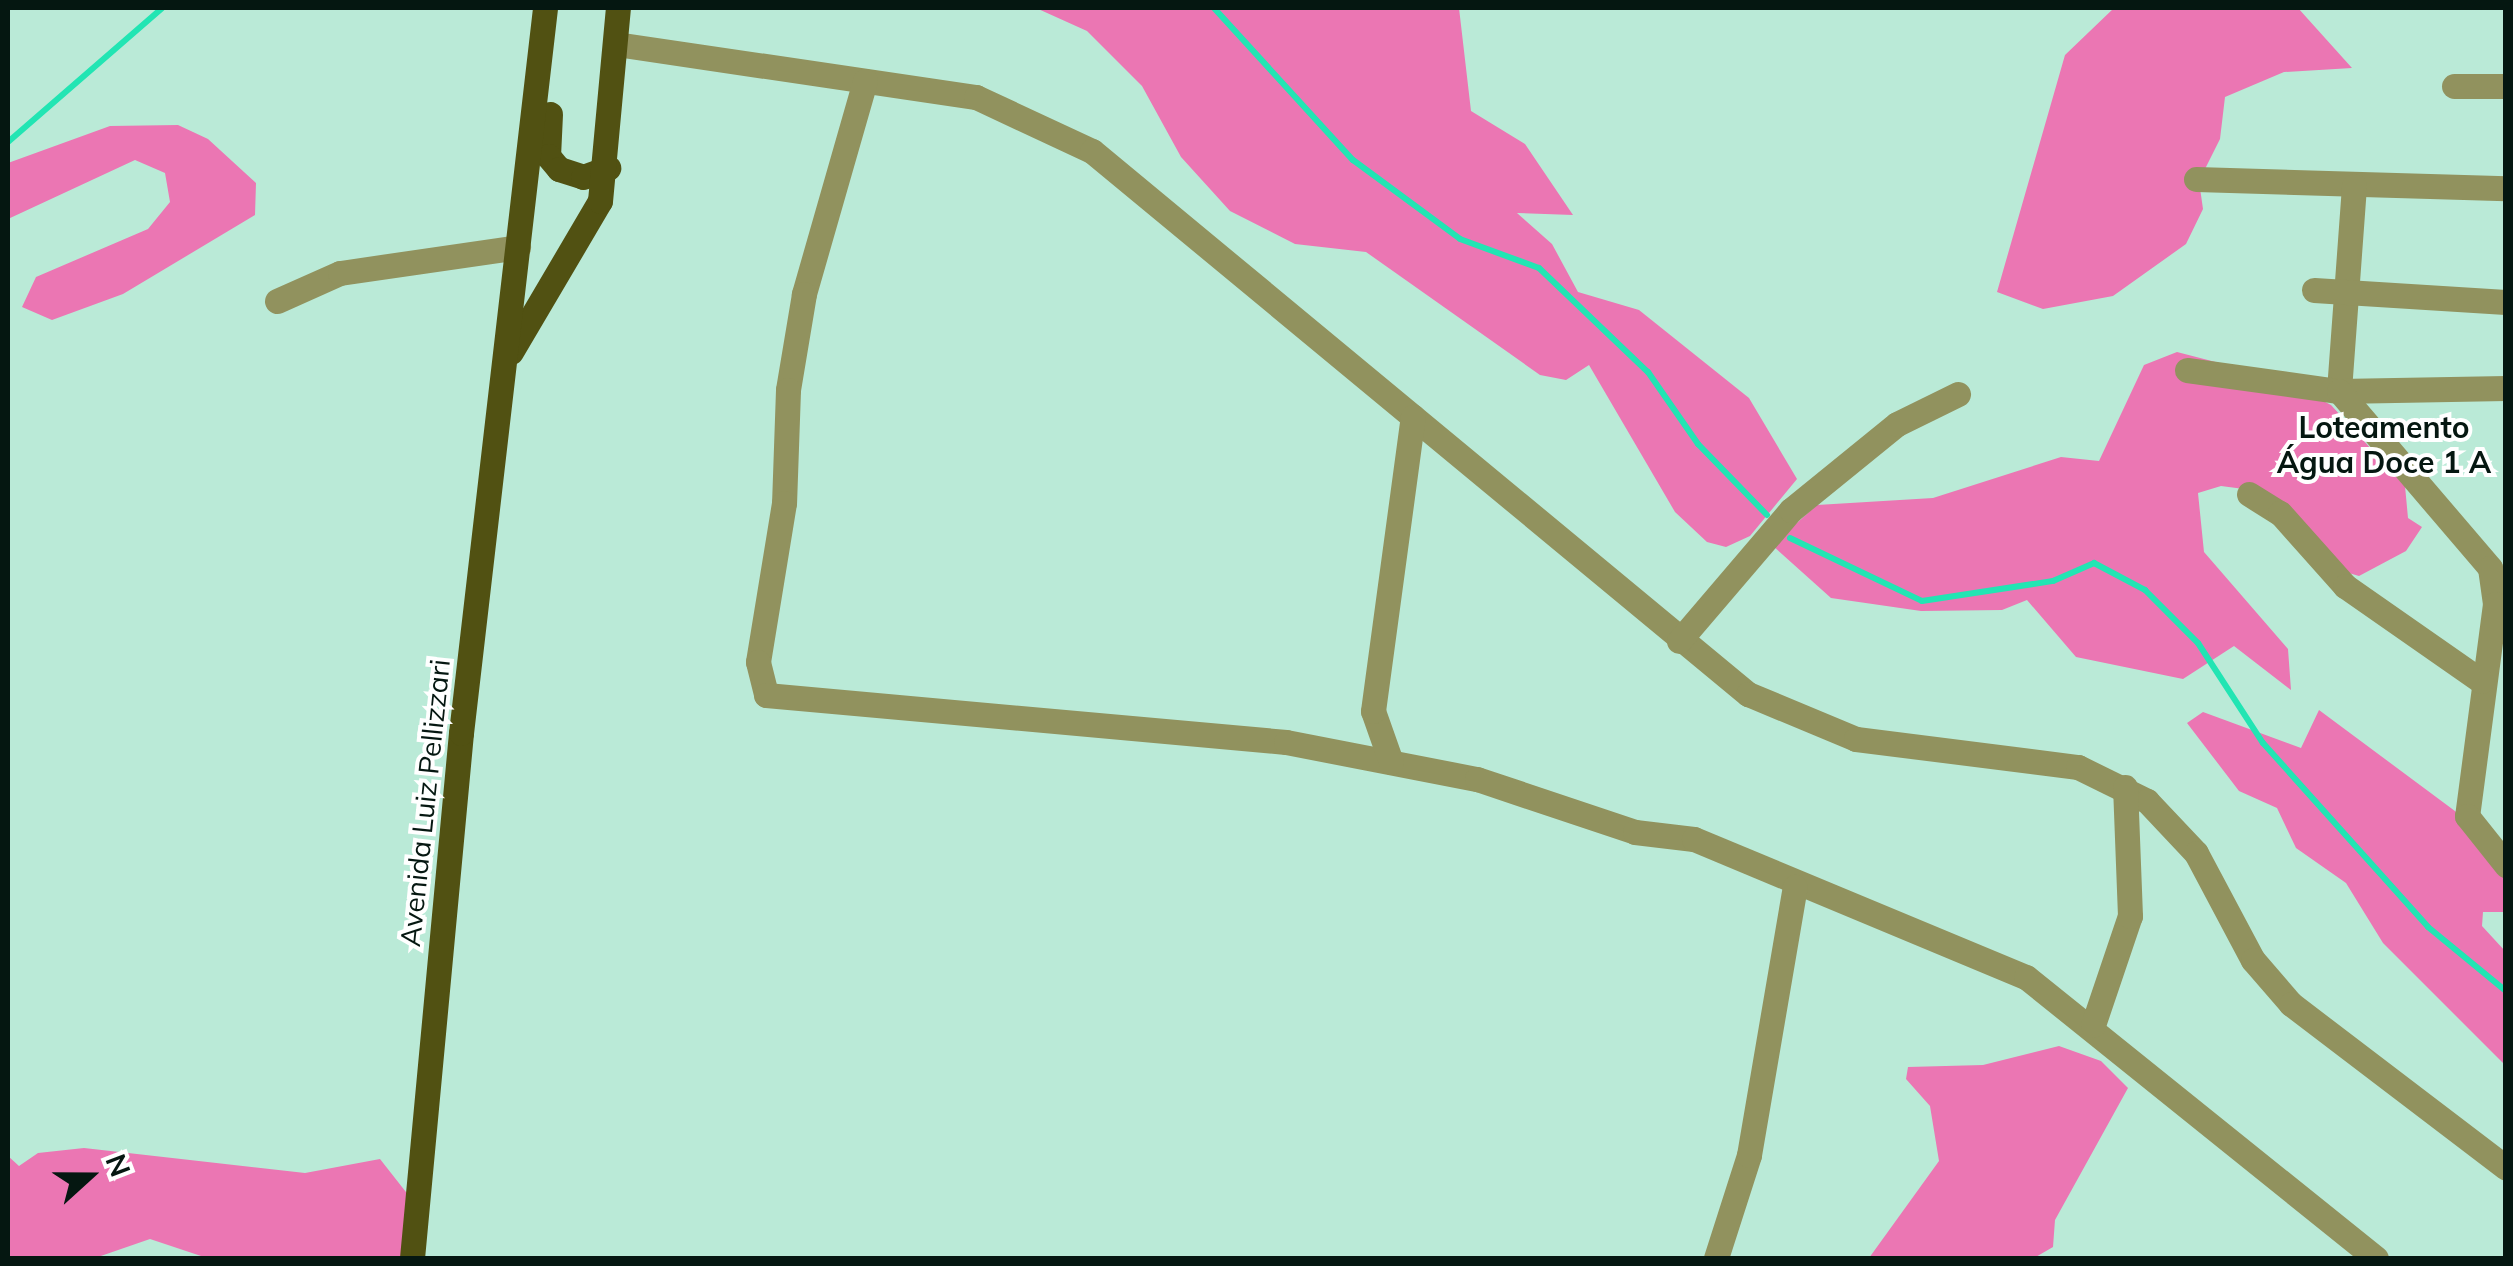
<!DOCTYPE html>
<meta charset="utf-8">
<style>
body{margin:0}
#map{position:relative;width:2513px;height:1266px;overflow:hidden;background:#baead7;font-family:Mulish,sans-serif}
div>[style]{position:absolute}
.forest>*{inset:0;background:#eb76b3}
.stream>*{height:6px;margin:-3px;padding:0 3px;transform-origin:3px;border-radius:3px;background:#22e5b3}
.minor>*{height:25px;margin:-12.5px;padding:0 12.5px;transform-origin:12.5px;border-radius:12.5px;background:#91925e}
.major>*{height:25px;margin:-12.5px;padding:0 12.5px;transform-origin:12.5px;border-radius:12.5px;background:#515112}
span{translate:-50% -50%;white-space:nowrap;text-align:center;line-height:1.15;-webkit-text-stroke:8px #fff;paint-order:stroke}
.street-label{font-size:28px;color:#051711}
.neighbourhood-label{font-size:30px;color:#051711;font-weight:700}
.frame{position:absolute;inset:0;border:10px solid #051711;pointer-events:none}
.north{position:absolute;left:40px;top:1126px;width:100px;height:100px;-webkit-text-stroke:8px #fff;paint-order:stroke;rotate:69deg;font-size:28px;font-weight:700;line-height:40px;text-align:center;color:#051711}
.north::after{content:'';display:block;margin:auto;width:35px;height:45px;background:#051711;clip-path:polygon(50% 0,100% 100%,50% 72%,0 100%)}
</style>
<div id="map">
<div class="forest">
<div style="clip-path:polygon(1036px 8px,1459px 8px,1471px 111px,1525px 144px,1573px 215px,1517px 213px,1552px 244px,1578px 292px,1639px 310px,1749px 398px,1797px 479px,1750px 536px,1726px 547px,1707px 542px,1675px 512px,1589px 365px,1566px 380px,1540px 375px,1366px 252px,1295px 244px,1230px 211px,1181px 157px,1142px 86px,1087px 31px)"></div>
<div style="clip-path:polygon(2114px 8px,2298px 8px,2352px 68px,2284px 72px,2225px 97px,2220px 139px,2199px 181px,2203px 209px,2186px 244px,2113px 296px,2043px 309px,1997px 292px,2065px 55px)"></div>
<div style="clip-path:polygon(178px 125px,208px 139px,256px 183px,255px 215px,123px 294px,52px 320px,22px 307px,36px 277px,148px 229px,170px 202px,165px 173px,135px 160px,8px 219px,8px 163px,110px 126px)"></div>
<div style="clip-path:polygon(2177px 352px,2281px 379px,2331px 405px,2405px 486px,2408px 518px,2422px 527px,2406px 551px,2359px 576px,2335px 569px,2267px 492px,2221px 486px,2198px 493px,2204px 552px,2288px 649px,2291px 690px,2234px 646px,2183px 679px,2076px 657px,2027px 600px,2002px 610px,1921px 611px,1831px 598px,1772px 545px,1817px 505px,1933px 498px,2061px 457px,2099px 461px,2144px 365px)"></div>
<div style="clip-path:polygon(2319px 710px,2463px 817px,2505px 879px,2505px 912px,2483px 912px,2482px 926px,2505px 951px,2505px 1065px,2383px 943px,2346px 883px,2296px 848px,2277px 808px,2239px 791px,2187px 723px,2203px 712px,2301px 748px)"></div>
<div style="clip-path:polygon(2059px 1046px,2101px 1061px,2128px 1088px,2055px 1220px,2053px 1247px,2034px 1258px,1869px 1258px,1939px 1161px,1930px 1106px,1906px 1079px,1908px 1067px,1983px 1065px)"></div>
<div style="clip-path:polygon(84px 1148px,305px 1173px,380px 1159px,413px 1201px,412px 1258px,207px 1258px,150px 1239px,95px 1258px,8px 1258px,8px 1156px,19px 1166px,38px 1153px)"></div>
</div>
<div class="stream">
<div style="left:1214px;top:8px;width:206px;rotate:47.6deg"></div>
<div style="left:1353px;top:160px;width:133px;rotate:36.4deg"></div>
<div style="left:1460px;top:239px;width:84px;rotate:20.2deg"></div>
<div style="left:1539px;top:268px;width:151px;rotate:43.7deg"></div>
<div style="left:1648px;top:372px;width:88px;rotate:55.2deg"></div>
<div style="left:1698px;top:444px;width:99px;rotate:45.8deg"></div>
<div style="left:8px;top:142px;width:204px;rotate:-41deg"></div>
<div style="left:1790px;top:538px;width:146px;rotate:25.5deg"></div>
<div style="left:1922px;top:601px;width:133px;rotate:-8.7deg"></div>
<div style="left:2053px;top:581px;width:45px;rotate:-23.7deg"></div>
<div style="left:2094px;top:563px;width:58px;rotate:27.9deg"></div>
<div style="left:2145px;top:590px;width:75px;rotate:45deg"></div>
<div style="left:2198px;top:643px;width:119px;rotate:57deg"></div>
<div style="left:2263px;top:743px;width:247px;rotate:48.1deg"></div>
<div style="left:2428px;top:927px;width:101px;rotate:39.4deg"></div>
</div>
<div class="minor">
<div style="left:616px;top:44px;width:364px;rotate:8.4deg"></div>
<div style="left:976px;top:97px;width:128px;rotate:25deg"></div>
<div style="left:1092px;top:151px;width:852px;rotate:39.62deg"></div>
<div style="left:1748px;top:694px;width:117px;rotate:22.6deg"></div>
<div style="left:1856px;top:739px;width:224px;rotate:7.2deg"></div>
<div style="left:2078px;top:767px;width:77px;rotate:26.2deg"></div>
<div style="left:2147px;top:801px;width:71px;rotate:46.7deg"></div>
<div style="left:2196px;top:853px;width:121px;rotate:62deg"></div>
<div style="left:2253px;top:960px;width:58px;rotate:49.2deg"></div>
<div style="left:2291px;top:1004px;width:270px;rotate:37.3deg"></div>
<div style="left:865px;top:81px;width:222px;rotate:106deg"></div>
<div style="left:804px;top:294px;width:97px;rotate:99.5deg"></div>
<div style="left:788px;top:390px;width:113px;rotate:92deg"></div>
<div style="left:784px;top:503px;width:161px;rotate:99.3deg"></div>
<div style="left:758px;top:662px;width:34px;rotate:76deg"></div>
<div style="left:766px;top:695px;width:522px;rotate:5.16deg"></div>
<div style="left:1286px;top:742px;width:195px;rotate:11deg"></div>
<div style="left:1477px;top:779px;width:167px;rotate:18.5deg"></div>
<div style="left:1635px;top:832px;width:59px;rotate:6.8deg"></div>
<div style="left:1694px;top:839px;width:360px;rotate:22.6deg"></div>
<div style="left:2026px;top:977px;width:449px;rotate:38.8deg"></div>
<div style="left:2454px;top:86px;width:52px"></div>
<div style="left:2196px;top:179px;width:310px;rotate:1.7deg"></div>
<div style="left:2354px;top:186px;width:206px;rotate:94.2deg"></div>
<div style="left:2339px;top:391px;width:167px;rotate:-1deg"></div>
<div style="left:2314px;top:290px;width:192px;rotate:3.6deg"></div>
<div style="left:277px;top:301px;width:69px;rotate:-24deg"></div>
<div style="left:340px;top:273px;width:180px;rotate:-8.3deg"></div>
<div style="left:2187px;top:370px;width:153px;rotate:7.9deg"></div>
<div style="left:2339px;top:391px;width:233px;rotate:49.5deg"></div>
<div style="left:2490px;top:568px;width:36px;rotate:82deg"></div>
<div style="left:2495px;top:604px;width:214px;rotate:97.5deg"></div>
<div style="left:2467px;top:816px;width:63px;rotate:51.5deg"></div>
<div style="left:2249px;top:494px;width:36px;rotate:32deg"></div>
<div style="left:2280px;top:513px;width:98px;rotate:48.3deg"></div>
<div style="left:2345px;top:586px;width:166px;rotate:34.9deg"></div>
<div style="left:1679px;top:641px;width:172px;rotate:-49.5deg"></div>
<div style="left:1791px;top:510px;width:136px;rotate:-39.1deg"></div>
<div style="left:1897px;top:424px;width:68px;rotate:-26.2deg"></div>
<div style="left:1391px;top:762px;width:54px;rotate:-109.4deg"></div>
<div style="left:1373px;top:711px;width:297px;rotate:-82.3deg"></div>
<div style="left:2093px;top:1025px;width:115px;rotate:-71.3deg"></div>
<div style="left:2130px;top:916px;width:129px;rotate:-92.2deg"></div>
<div style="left:1716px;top:1258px;width:108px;rotate:-72.2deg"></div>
<div style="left:1749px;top:1155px;width:272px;rotate:-80.3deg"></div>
</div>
<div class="major">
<div style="left:550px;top:114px;width:42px;rotate:92.7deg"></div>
<div style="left:548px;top:156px;width:17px;rotate:50deg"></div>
<div style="left:559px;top:169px;width:25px;rotate:18deg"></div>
<div style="left:583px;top:177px;width:27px;rotate:-20deg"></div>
<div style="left:511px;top:352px;width:175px;rotate:-59.5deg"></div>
<div style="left:600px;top:201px;width:194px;rotate:-84.7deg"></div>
<div style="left:412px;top:1258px;width:527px;rotate:-84.67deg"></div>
<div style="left:461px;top:733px;width:730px;rotate:-83.39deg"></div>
</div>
<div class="street-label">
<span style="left:425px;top:803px;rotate:-84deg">Avenida Luiz Pellizzari</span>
</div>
<div class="neighbourhood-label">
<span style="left:2384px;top:444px">Loteamento<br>Água Doce 1 A</span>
</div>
<div class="frame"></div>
<div class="north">N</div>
</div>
